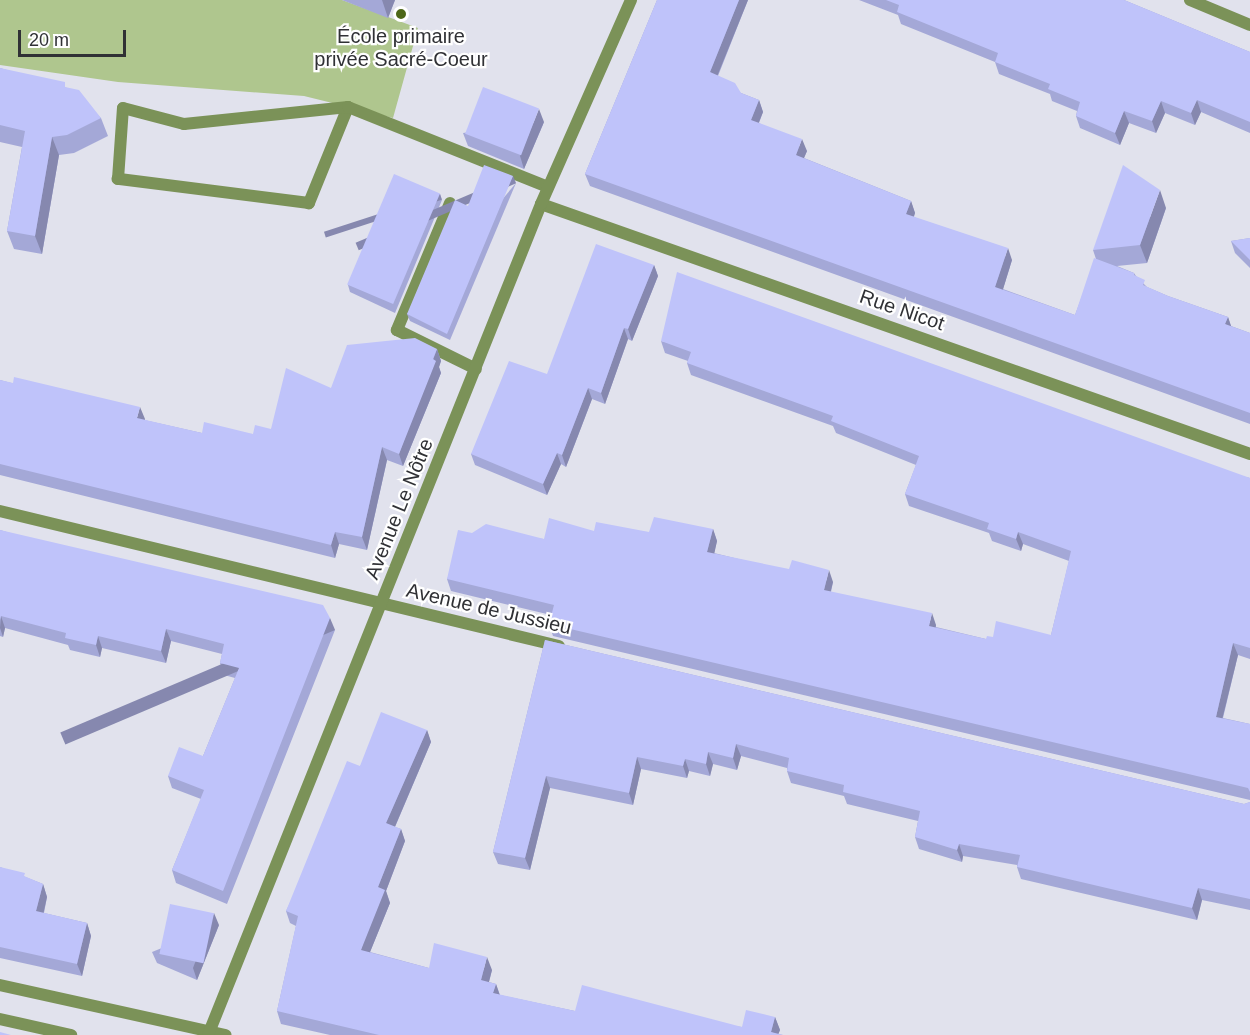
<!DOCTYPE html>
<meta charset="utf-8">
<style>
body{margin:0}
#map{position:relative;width:1250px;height:1035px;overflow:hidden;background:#e1e2ed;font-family:Arial,sans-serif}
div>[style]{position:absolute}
.green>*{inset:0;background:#afc68e}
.service>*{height:12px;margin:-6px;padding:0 6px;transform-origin:6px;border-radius:6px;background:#7b9258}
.minor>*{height:12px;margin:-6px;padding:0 6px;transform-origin:6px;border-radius:6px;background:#7b9258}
.wall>*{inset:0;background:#a4a8d7}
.shaded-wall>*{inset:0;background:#8688af;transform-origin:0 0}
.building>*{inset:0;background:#bfc3fa;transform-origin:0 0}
.dots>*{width:16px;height:16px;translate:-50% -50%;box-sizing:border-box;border:3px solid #fff;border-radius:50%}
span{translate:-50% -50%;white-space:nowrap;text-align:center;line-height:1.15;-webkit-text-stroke:4.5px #fff;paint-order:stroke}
.poi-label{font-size:20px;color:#303135}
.street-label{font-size:20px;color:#303135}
.scale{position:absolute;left:18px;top:30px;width:108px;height:27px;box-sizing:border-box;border:3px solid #303135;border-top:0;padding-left:8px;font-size:18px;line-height:21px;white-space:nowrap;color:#303135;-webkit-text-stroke:4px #fff;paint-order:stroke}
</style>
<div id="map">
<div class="green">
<div style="clip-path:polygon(0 0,342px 0,418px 28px,393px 118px,304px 96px,118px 82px,0 65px)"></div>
</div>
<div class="service">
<div style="left:348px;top:107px;width:104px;rotate:112.1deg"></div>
<div style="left:309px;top:203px;width:193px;rotate:-172.8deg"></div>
<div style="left:118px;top:179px;width:71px;rotate:-86deg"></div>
<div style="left:123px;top:108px;width:63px;rotate:14.7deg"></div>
<div style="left:184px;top:124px;width:165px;rotate:-5.9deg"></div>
<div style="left:348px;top:107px;width:215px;rotate:21.8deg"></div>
<div style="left:450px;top:203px;width:138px;rotate:112.7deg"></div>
<div style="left:397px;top:330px;width:88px;rotate:26.3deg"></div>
</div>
<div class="minor">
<div style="left:1190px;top:0;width:65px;rotate:22.6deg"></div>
<div style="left:541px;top:204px;width:752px;rotate:19.42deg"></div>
<div style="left:0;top:511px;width:575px;rotate:13.58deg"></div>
<div style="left:0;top:985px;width:231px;rotate:12.5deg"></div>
<div style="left:0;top:1019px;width:73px;rotate:12.7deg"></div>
<div style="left:208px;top:1035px;width:895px;rotate:-68.16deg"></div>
<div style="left:541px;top:204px;width:223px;rotate:-66.2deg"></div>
</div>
<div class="wall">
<div style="clip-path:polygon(342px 0,395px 0,388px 18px)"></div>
<div style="clip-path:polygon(657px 0,748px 0,718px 76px,741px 93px,759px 100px,763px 112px,759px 123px,807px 151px,804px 158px,911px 201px,915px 213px,914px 217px,1012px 260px,1003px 289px,1075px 315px,1096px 259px,1093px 250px,1166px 208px,1147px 263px,1117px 266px,1134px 273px,1136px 276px,1147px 287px,1168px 296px,1228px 317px,1231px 326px,1250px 333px,1250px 424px,590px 186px,585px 174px)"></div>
<div style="clip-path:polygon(859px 0,1124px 0,1250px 52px,1250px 133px,1201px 112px,1195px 125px,1165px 113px,1156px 133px,1129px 123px,1120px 145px,1080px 128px,1076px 116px,1077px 111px,1052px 101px,1050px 94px,999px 74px,995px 62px,901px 24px,898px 15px)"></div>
<div style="clip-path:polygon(0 68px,67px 88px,101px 118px,108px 136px,74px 153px,59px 155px,42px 254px,14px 249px,7px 231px,22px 147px,0 142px)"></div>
<div style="clip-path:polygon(544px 122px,524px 169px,468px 146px,463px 133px)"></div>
<div style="clip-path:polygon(516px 183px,450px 340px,410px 321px,407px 314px)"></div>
<div style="clip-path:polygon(440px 194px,442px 200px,395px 313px,350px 292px,348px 285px)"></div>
<div style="clip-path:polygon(1250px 238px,1250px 268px,1235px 253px,1231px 241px)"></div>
<div style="clip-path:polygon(654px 265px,658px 276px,632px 341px,628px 339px,605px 404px,592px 399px,566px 467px,561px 464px,547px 495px,475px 465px,471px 454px)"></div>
<div style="clip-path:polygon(661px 341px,1250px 478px,1250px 659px,1238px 655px,1223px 718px,1250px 724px,1250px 800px,553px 636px,549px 624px,551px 615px,451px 591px,447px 579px,472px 533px,544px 539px,594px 531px,649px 532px,713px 529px,717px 541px,714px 553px,833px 582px,831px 592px,936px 625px,936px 627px,986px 639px,993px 637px,1051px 635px,1069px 561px,1023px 544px,1021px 551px,992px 541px,989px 533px,909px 506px,905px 494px,916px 465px,836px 433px,833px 426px,691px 375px,687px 363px,688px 361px,665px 353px)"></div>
<div style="clip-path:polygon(437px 349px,441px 361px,439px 367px,441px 373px,403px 466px,387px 460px,367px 550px,339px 544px,335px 558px,0 475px,0 380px,145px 419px,144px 420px,202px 433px,253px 434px,271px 429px,331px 388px)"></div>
<div style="clip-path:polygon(0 530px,335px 630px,227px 904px,176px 883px,172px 870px,201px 799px,172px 788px,168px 776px,203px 756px,235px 678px,224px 675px,220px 663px,222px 654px,171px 641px,166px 663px,102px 648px,100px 657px,70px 650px,68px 645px,5px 628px,3px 637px,0 636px)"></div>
<div style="clip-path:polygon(545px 640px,1244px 804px,1250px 802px,1250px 910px,1202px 900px,1197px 920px,1021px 879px,1017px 867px,1017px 865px,963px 856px,962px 862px,919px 849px,915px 837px,918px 821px,847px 804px,844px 796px,791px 783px,787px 771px,787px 768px,741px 756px,737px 770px,713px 764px,710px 776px,689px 771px,687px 778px,641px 769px,633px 805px,550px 788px,530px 870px,498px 864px,493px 852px)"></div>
<div style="clip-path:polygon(427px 730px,431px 742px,395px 827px,401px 829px,405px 841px,386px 891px,390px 903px,370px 952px,429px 968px,492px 970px,489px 982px,496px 984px,500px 995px,575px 1011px,742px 1027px,775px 1017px,780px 1030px,778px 1034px,783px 1035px,330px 1035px,281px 1024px,277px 1011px,296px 926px,290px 923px,286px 911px,360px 766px)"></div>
<div style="clip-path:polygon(0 867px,43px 884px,47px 897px,44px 913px,87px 923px,91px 936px,82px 976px,0 958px)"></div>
<div style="clip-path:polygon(219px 925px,197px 980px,157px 963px,152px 952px)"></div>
</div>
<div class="shaded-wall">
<div style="clip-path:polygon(382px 0,395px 0,388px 18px)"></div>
<div style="clip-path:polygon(739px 0,748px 0,714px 84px,710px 72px)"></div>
<div style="clip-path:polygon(759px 100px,763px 112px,755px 132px,751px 120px)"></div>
<div style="clip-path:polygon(1197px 100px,1201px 112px,1195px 125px,1191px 113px)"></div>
<div style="clip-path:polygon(1161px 101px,1165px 113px,1156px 133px,1152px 121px)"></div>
<div style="clip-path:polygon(539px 109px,544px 122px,524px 169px,520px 156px)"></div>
<div style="clip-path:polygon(1124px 111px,1129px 123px,1120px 145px,1115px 133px)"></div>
<div style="clip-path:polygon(52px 137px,59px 155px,42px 254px,35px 236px)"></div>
<div style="clip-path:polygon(802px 139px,807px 151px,800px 167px,796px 155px)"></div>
<div style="left:513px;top:176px;width:8px;height:171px;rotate:67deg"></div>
<div style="clip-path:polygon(1160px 190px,1166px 208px,1147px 263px,1140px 245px)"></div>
<div style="left:440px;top:194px;width:6px;height:122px;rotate:72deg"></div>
<div style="clip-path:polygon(911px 201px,915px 213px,910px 226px,906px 214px)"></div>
<div style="clip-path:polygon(1008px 248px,1012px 260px,1000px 299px,995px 287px)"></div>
<div style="clip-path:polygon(654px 265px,658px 276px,632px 341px,628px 329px)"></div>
<div style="clip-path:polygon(1228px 317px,1232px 329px,1225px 324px)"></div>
<div style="clip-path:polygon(624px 328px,628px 339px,605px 404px,601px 393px)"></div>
<div style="clip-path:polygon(437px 349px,441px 361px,439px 367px,441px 373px,403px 466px,399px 454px)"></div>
<div style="clip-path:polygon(588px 388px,592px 399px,566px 467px,562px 455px)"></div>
<div style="clip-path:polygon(140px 407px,145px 419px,142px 431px,137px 418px)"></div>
<div style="clip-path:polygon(382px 447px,387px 460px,367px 550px,362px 537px)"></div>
<div style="clip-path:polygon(557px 453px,561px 464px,547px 495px,543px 484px)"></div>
<div style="clip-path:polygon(713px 529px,717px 541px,712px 564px,707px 552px)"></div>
<div style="clip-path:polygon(335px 532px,339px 544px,335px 558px,331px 545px)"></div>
<div style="clip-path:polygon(1018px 532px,1023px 544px,1021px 551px,1016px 539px)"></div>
<div style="clip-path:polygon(829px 570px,833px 582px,828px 602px,824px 590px)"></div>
<div style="clip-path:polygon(932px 613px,936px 625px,933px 638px,929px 626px)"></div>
<div style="clip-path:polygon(1px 616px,5px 628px,3px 637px,0 628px)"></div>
<div style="left:330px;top:618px;width:13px;height:293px;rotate:67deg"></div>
<div style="clip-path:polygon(166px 629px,171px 641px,166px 663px,161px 651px)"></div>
<div style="clip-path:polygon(98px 636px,102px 648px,100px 657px,96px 645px)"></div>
<div style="clip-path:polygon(1233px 643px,1238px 655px,1220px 728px,1216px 717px)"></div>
<div style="clip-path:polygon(427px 730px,431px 742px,391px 836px,386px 823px)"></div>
<div style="clip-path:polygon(736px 744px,741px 756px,737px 770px,733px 758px)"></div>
<div style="clip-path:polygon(708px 752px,713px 764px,710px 776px,706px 764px)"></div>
<div style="clip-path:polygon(637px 757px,641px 769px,633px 805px,629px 793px)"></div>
<div style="clip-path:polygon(685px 759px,689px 771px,687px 778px,683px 766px)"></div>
<div style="clip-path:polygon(546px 776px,550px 788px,530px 870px,525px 858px)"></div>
<div style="clip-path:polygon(401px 829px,405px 841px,386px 891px,390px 903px,366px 962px,361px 950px,378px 887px)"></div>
<div style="clip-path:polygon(959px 844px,963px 856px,962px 862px,957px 850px)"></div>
<div style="clip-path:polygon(43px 884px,47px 897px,41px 924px,36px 911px)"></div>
<div style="clip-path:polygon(1198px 888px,1202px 900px,1197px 920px,1192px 908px)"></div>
<div style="clip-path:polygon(214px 913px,219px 925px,197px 980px,193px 968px)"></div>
<div style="clip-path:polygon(87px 923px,91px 936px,82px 976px,77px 964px)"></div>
<div style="clip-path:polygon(487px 957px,492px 970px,486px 993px,481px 980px)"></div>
<div style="clip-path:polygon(496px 984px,500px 996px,493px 993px)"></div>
<div style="clip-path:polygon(775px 1017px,780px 1030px,778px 1035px,771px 1032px)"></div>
</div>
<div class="building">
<div style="clip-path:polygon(657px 0,739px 0,710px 72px,735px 83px,741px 93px,759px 100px,751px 120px,802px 139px,796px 155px,911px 201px,906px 214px,1008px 248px,995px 287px,1075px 315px,1094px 258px,1134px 273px,1134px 275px,1145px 280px,1143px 285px,1168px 296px,1228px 317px,1225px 324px,1250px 333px,1250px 413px,585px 174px)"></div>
<div style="clip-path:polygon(886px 0,1124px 0,1250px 52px,1250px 122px,1197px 100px,1191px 113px,1161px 101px,1152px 121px,1124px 111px,1115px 133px,1076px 116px,1080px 102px,1048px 89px,1050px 84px,995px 62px,998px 53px,897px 12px,899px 5px)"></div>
<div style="clip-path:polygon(0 68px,65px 82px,65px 87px,79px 90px,101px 118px,67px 135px,52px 137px,35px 236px,7px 231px,25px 131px,0 125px)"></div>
<div style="left:483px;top:87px;width:60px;height:50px;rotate:21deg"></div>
<div style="clip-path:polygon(484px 165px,513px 176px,447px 334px,407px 314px,455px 200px,468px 206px)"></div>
<div style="clip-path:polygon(1123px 165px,1160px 190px,1140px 245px,1093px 250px)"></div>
<div style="left:394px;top:174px;width:50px;height:120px;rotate:23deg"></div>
<div style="clip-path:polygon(1250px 238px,1250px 260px,1231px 241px)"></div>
<div style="clip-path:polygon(596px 244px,654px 265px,628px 329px,624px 328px,601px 393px,588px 388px,562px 455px,557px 453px,543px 484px,471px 454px,509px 361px,547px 374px)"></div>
<div style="clip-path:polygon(677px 272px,1250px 478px,1250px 648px,1233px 643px,1216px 717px,1250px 724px,1250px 792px,1248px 788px,549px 624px,554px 605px,447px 579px,458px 530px,472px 533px,486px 524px,544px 539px,549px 518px,594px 531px,596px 522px,649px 532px,654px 517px,713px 529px,707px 552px,789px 569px,792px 560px,829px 570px,824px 590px,932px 613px,929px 626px,986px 639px,987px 636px,993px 637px,996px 621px,1051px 635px,1071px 551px,1018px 532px,1016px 539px,987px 529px,989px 523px,905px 494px,919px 456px,831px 421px,833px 416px,687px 363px,691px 352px,661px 341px)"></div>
<div style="clip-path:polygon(415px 338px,437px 349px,433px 359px,436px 361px,399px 454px,382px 447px,362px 537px,335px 532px,331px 545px,0 464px,0 380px,13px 383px,14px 377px,140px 407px,137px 418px,202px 433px,204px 422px,253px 434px,255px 425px,271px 429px,286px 368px,331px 388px,347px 345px)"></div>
<div style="clip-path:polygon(0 530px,323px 605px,330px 618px,223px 891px,172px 870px,204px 790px,168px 776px,179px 747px,203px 756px,239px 668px,220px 663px,224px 644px,166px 629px,161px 651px,98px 636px,96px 645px,65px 638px,66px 633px,1px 616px,0 620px)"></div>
<div style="clip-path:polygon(545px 640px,1244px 804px,1250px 802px,1250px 899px,1198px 888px,1192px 908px,1017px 867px,1020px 855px,959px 844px,957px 850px,915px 837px,920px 811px,843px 792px,844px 785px,787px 771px,789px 758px,736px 744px,733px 758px,708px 752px,706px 764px,685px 759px,683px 766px,637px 757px,629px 793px,546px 776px,525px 858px,493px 852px)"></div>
<div style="clip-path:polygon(381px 712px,427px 730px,386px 823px,401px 829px,378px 887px,385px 890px,361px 950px,429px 968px,434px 943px,487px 957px,481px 980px,496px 984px,493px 993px,575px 1011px,582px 985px,742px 1027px,746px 1010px,775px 1017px,771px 1032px,783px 1035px,379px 1035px,277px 1011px,298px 916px,286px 911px,347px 761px,360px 766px)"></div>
<div style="clip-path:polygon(0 867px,25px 873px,24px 876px,43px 884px,36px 911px,87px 923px,77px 964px,0 947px)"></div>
<div style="left:170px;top:904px;width:45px;height:51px;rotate:12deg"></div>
<div style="clip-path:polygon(0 1032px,11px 1035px,0 1035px)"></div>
</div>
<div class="dots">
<div style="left:401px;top:14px;background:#4d6718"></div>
</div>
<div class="poi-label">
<span style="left:401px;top:48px">École primaire<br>privée Sacré-Coeur</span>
</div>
<div class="street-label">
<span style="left:902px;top:310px;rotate:19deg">Rue Nicot</span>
<span style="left:399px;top:509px;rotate:-68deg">Avenue Le Nôtre</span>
<span style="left:489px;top:609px;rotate:13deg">Avenue de Jussieu</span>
</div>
<div class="scale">20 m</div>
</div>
